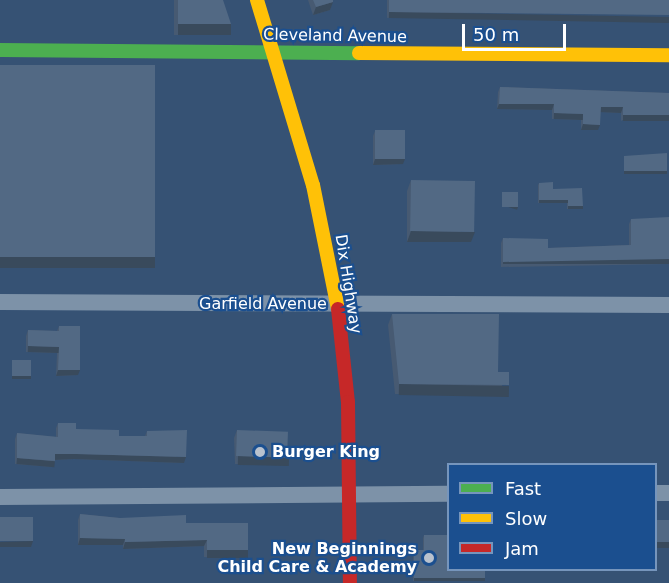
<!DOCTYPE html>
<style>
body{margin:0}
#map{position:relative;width:669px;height:583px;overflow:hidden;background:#365274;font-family:"DejaVu Sans",sans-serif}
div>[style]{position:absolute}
.street>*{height:16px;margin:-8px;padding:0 8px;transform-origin:8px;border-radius:8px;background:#7d92a8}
.fast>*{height:14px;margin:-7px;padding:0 7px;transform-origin:7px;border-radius:7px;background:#4caf50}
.slow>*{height:14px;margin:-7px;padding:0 7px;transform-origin:7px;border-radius:7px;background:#ffc107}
.jam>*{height:14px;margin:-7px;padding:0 7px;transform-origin:7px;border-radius:7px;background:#c62828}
.wall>*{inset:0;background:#475a72;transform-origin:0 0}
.shaded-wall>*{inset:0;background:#394a5c;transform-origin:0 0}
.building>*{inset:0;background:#526984;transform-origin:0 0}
.dots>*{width:16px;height:16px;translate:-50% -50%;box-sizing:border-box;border:3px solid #1b4f8f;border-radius:50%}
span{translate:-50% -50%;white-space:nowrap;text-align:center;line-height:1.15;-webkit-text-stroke:4.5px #1b4f8f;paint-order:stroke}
.street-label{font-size:16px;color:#fff}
.poi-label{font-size:16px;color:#fff;font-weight:700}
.left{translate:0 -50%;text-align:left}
.right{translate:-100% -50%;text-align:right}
.legend{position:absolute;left:447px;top:463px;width:210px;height:108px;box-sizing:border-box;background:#1b4f8f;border:2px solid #7695bc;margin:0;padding:8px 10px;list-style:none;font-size:18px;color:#fff}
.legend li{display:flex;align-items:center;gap:12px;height:30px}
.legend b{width:30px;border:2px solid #7695bc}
.scale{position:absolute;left:462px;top:24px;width:104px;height:27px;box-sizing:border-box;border:3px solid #fff;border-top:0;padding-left:8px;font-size:18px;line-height:21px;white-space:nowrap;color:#fff;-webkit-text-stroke:4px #1b4f8f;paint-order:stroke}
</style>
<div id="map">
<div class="street">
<div style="left:0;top:302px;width:669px;rotate:0.26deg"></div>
<div style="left:656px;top:493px;width:13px"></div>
<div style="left:0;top:497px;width:448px;rotate:-0.4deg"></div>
</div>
<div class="fast">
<div style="left:0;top:50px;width:359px;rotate:0.5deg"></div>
</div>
<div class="slow">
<div style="left:257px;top:0;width:193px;rotate:73.2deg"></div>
<div style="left:313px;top:185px;width:126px;rotate:78.6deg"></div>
<div style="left:359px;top:53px;width:310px;rotate:0.4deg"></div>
</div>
<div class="jam">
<div style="left:338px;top:309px;width:94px;rotate:83.9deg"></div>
<div style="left:348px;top:402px;width:181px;rotate:89.4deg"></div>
</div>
<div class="wall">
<div style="left:174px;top:0;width:49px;height:35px"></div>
<div style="clip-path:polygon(308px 0,333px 0,330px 10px,313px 15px)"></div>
<div style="clip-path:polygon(387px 0,669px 0,387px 18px)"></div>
<div style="clip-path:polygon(500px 87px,669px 93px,621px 121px,621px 113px,600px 112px,598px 130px,581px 130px,581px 120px,552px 119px,552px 110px,497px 109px,498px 92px)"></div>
<div style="clip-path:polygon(375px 131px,403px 164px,373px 165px,373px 136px)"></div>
<div style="clip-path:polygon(411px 180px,471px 242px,407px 242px,407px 191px)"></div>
<div style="clip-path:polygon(539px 183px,553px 189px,582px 209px,567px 209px,567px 203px,538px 203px,538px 185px)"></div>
<div style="clip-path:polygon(631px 219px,669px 264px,501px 267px,501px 243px,503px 238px,548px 248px,629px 245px,629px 224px)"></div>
<div style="clip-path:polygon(392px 314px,498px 372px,505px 395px,395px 394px,388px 325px)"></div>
<div style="clip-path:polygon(59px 326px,78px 375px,56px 376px,57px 353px,26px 352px,26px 336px,28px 330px,57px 331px)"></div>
<div style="clip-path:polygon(58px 423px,76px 429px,119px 436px,145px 436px,147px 431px,184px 463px,74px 459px,55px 460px,53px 467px,15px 464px,15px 439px,17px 433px,56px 437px,56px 428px)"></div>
<div style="clip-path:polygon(237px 430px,289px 457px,286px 465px,235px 464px,234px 438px)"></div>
<div style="clip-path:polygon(80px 514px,120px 518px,186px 523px,248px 550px,246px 557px,204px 557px,204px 546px,123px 549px,123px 545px,78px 545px,78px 520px)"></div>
<div style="clip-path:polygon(424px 535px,484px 581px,413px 581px,413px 553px,414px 550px,423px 550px,423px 538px)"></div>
</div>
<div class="shaded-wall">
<div style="clip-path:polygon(333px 2px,330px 10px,313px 15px,316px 7px)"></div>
<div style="left:389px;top:12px;width:280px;height:6px;rotate:1deg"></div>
<div style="left:178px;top:24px;width:53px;height:11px"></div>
<div style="clip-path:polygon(499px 104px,554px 104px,552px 110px,497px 109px)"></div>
<div style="clip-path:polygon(601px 107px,623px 107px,621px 113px,599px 112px)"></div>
<div style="left:554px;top:113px;width:29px;height:6px;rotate:2deg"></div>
<div style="left:623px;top:115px;width:46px;height:6px"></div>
<div style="clip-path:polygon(583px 124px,600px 125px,598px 130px,581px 130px)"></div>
<div style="clip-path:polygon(375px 159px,405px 159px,403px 164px,373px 165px)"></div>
<div style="left:624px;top:171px;width:43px;height:3px"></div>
<div style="left:539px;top:200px;width:29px;height:3px"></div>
<div style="left:568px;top:206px;width:15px;height:3px"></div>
<div style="left:518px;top:207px;width:3px;height:16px;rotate:108deg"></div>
<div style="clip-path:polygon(411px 231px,475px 232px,471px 242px,407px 242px)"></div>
<div style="left:0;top:257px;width:155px;height:11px"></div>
<div style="left:669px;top:259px;width:5px;height:166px;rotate:90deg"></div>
<div style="left:28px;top:346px;width:31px;height:6px;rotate:2deg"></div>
<div style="clip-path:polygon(58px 370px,80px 370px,78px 375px,56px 376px)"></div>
<div style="left:12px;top:376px;width:19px;height:3px"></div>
<div style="left:399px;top:384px;width:110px;height:11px;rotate:1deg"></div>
<div style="clip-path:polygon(55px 454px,76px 454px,186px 457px,184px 463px,74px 459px,53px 460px)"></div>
<div style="left:238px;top:456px;width:51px;height:9px;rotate:1deg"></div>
<div style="left:17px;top:458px;width:38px;height:6px;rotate:5deg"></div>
<div style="clip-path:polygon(80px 538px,125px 539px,123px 545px,78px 545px)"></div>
<div style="clip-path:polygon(207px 540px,204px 546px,123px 549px,125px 542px)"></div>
<div style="clip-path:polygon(33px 541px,31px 547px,0 547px,0 542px)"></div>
<div style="left:656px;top:542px;width:13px;height:6px"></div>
<div style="left:207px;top:550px;width:41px;height:8px"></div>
<div style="left:414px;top:578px;width:71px;height:3px"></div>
</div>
<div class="building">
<div style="clip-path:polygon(178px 0,223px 0,231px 24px,178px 24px)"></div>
<div style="clip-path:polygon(313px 0,333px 0,333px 2px,316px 7px)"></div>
<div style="clip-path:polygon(389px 0,669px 0,669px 15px,389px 12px)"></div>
<div style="left:0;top:65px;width:155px;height:192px"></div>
<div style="clip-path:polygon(500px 87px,669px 93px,669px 115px,623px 115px,623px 107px,601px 107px,600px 125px,583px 124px,583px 114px,554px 113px,554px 104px,499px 104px)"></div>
<div style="left:405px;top:130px;width:29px;height:30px;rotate:90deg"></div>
<div style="clip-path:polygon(667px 153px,667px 171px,624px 171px,624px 156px)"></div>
<div style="left:411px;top:180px;width:64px;height:51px;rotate:1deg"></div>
<div style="clip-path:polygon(553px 182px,553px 189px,582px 188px,583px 206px,568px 206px,568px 200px,539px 200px,539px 183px)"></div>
<div style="left:518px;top:192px;width:15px;height:16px;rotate:90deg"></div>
<div style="clip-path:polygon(669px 217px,669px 259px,503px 262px,503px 238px,548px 239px,548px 248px,631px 245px,631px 219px)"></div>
<div style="clip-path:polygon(392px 314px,499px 314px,498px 372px,509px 372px,509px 385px,399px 384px)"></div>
<div style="clip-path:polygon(59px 326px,80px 326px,80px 370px,58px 370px,59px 347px,28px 346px,28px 330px,59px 331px)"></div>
<div style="left:12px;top:360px;width:19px;height:16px"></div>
<div style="clip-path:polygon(58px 423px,76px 423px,76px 429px,119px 430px,119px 436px,147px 436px,147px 431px,187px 430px,186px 457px,76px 454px,55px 454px,55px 461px,17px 458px,17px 433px,58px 437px)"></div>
<div style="left:237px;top:430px;width:51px;height:26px;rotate:2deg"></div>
<div style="clip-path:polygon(80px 514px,120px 518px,186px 515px,186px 523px,248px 523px,248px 550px,207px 550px,207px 540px,125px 542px,125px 539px,80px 538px)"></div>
<div style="left:33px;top:517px;width:24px;height:33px;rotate:90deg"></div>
<div style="left:656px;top:520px;width:13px;height:22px"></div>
<div style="clip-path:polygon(424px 535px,448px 535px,448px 570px,485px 570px,485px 578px,414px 578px,414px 550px,424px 550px)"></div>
</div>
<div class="dots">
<div style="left:260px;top:452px;background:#b9c2ce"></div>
<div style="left:429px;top:558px;background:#b9c2ce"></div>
</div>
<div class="street-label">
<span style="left:335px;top:36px;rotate:1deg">Cleveland Avenue</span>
<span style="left:348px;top:284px;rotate:81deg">Dix Highway</span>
<span style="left:263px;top:304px">Garfield Avenue</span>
</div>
<div class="poi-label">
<span class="left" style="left:272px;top:452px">Burger King</span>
<span class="right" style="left:417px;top:558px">New Beginnings<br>Child Care &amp; Academy</span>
</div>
<ul class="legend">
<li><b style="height:8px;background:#4caf50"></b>Fast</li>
<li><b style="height:8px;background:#ffc107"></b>Slow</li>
<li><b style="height:8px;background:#c62828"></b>Jam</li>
</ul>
<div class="scale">50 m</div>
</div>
